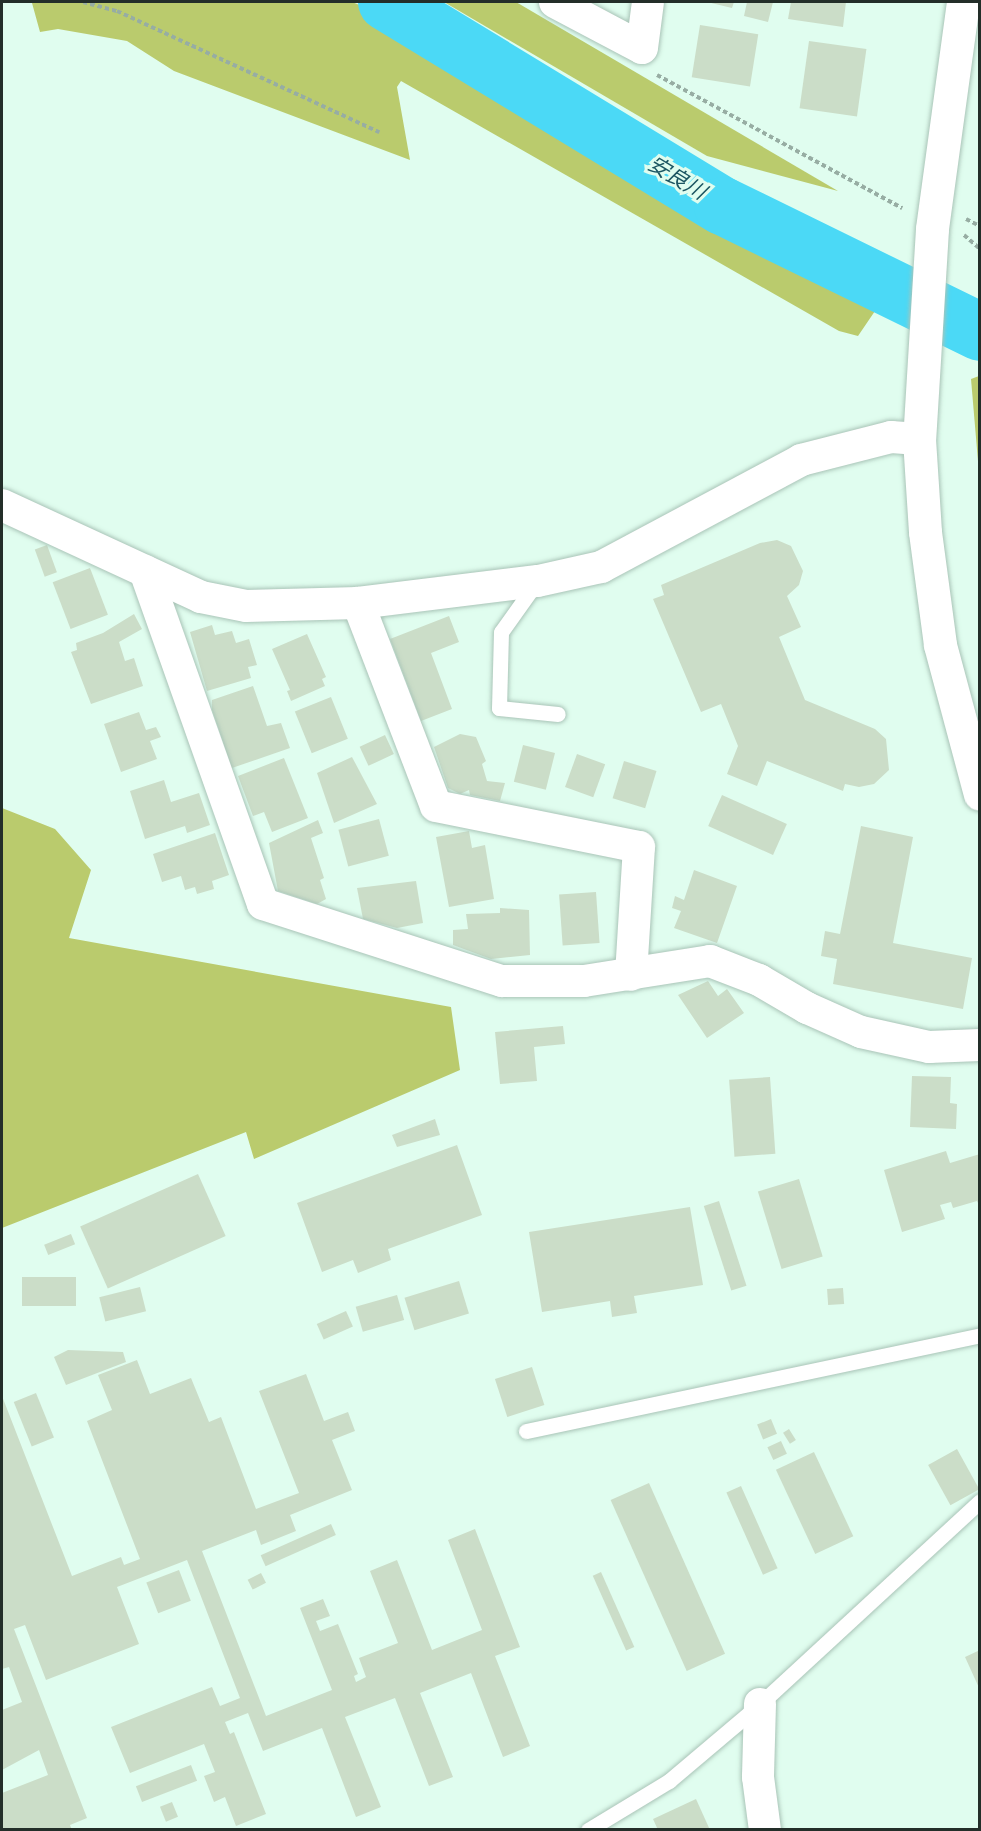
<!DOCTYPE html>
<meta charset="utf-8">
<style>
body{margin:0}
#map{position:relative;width:981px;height:1831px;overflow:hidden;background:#e0fdef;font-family:"Public Sans","Noto Sans JP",sans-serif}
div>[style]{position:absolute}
.green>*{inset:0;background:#bacb6d}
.river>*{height:58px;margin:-29px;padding:0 29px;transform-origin:29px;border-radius:29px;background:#4bd9f6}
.building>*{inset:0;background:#cbddc8;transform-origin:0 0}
.path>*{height:4px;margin-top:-2px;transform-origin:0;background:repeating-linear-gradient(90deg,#97ada3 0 4.5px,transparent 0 7.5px)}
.roads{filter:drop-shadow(0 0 2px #a9c4b7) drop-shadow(0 0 2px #a9c4b7)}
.lane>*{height:15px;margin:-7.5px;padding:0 7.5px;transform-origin:7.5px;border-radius:7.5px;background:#fff}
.street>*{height:32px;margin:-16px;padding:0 16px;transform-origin:16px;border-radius:16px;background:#fff}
.secondary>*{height:33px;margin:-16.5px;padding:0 16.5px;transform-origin:16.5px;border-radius:16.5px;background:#fff}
span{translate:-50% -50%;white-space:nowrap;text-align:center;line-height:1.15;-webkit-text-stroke:6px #e0fdef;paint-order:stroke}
.water-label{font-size:21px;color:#1c5662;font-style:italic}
.frame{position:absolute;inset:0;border:3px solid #232e29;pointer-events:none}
</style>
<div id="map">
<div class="green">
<div style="clip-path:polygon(27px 2px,352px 2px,404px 23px,875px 311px,858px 336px,839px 331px,401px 81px,397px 87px,410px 160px,174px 71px,127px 41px,58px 29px,40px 32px,32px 3px)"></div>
<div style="clip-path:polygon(444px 2px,516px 2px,838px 191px,707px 156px)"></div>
<div style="clip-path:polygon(979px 376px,980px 376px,979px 473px,971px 379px)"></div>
<div style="clip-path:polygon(2px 808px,55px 829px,91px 870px,69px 938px,451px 1007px,460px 1070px,254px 1159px,246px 1132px,2px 1228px)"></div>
</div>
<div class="river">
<div style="left:387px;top:2px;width:393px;rotate:31.3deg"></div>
<div style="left:723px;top:206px;width:286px;rotate:26.1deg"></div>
</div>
<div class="building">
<div style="clip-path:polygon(707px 2px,734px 2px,732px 8px)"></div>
<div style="clip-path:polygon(747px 2px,773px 2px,768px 22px,744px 16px)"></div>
<div style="clip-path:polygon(791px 2px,846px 2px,843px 27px,788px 19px)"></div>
<div style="left:700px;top:25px;width:59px;height:53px;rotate:9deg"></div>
<div style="left:809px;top:41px;width:58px;height:68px;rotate:8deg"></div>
<div style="clip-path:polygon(777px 540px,791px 546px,803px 571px,799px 585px,787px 596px,801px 627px,779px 637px,805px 700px,875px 729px,886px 739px,889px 770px,874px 784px,859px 787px,845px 784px,843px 791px,767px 761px,757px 786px,727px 774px,738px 746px,721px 704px,701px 712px,653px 599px,664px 595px,661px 585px,760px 543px)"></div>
<div style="left:47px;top:545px;width:29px;height:13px;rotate:70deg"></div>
<div style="left:90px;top:568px;width:50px;height:40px;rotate:69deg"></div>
<div style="clip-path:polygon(134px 614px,142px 629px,119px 642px,125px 661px,134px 658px,143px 686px,91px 704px,71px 652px,77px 650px,76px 643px,103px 633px)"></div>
<div style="clip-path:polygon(449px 616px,459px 642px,431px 653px,452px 709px,421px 721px,390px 639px)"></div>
<div style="clip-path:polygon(212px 625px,215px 635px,232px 631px,236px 643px,249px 639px,257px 665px,248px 667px,251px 678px,207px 691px,190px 632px)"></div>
<div style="clip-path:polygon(307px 634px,326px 677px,322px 679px,325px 686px,291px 701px,287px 691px,290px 690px,272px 649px)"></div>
<div style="clip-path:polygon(253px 686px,267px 726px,281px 723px,290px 748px,232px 768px,212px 710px,212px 700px)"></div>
<div style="left:331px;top:697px;width:45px;height:39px;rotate:68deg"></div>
<div style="clip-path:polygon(139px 712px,146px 730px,156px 727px,161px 737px,150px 741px,157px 759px,121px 772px,104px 724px)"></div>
<div style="clip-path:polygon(460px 734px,476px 737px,486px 761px,482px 764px,487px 781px,505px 783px,500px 801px,470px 795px,469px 790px,460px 794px,448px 788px,434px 747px)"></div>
<div style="left:385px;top:735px;width:21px;height:28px;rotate:65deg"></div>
<div style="left:523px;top:745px;width:33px;height:38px;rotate:14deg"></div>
<div style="left:577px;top:754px;width:30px;height:35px;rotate:20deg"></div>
<div style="clip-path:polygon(352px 757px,377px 804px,334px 823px,317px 773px)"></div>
<div style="clip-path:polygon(284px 758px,308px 818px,272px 832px,264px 812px,253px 816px,238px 776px)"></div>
<div style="left:624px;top:761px;width:34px;height:39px;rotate:17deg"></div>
<div style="clip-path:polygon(164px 780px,171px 802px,199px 793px,210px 825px,187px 833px,185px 826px,145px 839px,130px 791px)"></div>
<div style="left:722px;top:795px;width:71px;height:34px;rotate:24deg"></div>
<div style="left:379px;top:819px;width:38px;height:42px;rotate:75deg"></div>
<div style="clip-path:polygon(318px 820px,323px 833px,311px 838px,324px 878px,320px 880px,326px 899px,317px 904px,278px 891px,269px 843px)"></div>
<div style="clip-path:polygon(861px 826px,913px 837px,893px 943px,972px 958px,963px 1009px,833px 984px,837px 959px,821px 956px,825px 931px,840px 934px)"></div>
<div style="clip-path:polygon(469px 831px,472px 848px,485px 845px,494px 899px,449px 907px,436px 837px)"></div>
<div style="clip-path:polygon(215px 833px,229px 875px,212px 881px,214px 889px,197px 894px,195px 887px,185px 890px,181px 876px,162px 882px,153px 854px)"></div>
<div style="clip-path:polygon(694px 870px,737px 886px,717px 943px,674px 928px,681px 911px,672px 908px,675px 896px,684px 900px)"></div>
<div style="clip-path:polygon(416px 881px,423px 923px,397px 928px,363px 919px,357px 888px)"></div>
<div style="left:596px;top:892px;width:51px;height:37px;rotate:86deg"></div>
<div style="clip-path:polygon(500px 908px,529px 910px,530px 955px,491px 959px,453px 945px,453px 930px,468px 929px,466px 914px,500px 913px)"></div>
<div style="clip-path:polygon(708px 981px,718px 996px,727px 989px,744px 1013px,707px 1038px,678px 995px)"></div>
<div style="clip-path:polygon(563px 1026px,565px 1044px,534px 1047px,537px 1081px,500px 1084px,495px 1032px)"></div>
<div style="clip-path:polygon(912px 1076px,951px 1077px,950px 1103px,957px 1104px,956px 1129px,910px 1127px)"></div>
<div style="left:770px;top:1077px;width:77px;height:41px;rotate:86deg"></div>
<div style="clip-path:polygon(435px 1119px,440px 1135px,397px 1147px,392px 1135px)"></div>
<div style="clip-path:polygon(457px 1145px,482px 1215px,388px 1249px,391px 1260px,358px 1273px,353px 1260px,322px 1272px,297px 1203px)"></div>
<div style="clip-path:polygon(946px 1151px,950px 1163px,980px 1154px,980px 1207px,977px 1201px,953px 1208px,951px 1202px,940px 1205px,945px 1219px,902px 1232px,884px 1170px)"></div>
<div style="left:198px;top:1174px;width:68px;height:129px;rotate:66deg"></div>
<div style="left:799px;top:1179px;width:81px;height:43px;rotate:73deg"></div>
<div style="left:719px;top:1201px;width:89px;height:16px;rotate:72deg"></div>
<div style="clip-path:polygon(690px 1207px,703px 1285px,634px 1296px,637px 1313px,612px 1317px,610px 1301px,542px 1312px,529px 1232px)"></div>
<div style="left:71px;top:1234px;width:11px;height:29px;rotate:68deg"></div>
<div style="left:22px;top:1277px;width:54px;height:29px"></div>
<div style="left:459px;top:1281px;width:34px;height:57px;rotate:73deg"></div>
<div style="left:140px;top:1287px;width:25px;height:42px;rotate:76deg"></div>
<div style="left:843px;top:1288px;width:16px;height:16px;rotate:86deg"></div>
<div style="left:397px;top:1295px;width:26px;height:43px;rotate:74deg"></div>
<div style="left:346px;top:1311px;width:17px;height:32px;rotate:66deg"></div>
<div style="clip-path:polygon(68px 1350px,123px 1352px,126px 1362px,66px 1385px,54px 1357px)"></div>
<div style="clip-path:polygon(137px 1360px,150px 1394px,191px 1378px,209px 1422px,221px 1417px,256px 1509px,299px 1493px,259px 1391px,306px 1374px,324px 1421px,348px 1412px,355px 1431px,332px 1440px,352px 1490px,290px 1515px,296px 1531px,261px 1545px,256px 1530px,202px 1551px,266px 1716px,332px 1690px,300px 1608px,323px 1599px,330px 1616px,316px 1621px,320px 1631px,338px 1624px,358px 1674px,354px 1676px,356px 1682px,366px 1677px,359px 1658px,398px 1643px,370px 1571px,397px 1560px,432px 1650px,482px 1630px,448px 1540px,475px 1529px,520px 1647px,495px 1656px,530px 1746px,503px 1757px,471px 1673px,420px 1693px,453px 1777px,429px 1786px,395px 1698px,345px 1717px,381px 1807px,356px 1817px,322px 1728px,263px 1751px,248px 1713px,225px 1722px,230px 1734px,234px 1732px,266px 1814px,236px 1826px,225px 1797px,214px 1802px,204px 1776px,215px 1772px,204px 1744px,130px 1773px,111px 1727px,212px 1687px,220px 1706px,240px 1698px,187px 1560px,117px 1587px,139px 1644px,46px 1680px,25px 1625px,14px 1629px,87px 1818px,70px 1825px,72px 1830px,2px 1830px,2px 1793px,48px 1775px,39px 1750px,2px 1770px,2px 1710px,22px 1702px,9px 1667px,2px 1669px,2px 1396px,72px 1576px,121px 1557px,124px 1565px,140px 1559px,87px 1421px,112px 1410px,98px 1375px)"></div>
<div style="left:532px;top:1367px;width:40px;height:39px;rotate:72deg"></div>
<div style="left:36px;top:1393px;width:48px;height:24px;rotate:68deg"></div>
<div style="left:771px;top:1419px;width:16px;height:15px;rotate:68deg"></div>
<div style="left:789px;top:1429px;width:13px;height:7px;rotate:58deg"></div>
<div style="left:781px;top:1441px;width:14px;height:15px;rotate:65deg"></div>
<div style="left:957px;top:1449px;width:46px;height:33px;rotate:61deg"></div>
<div style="left:814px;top:1452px;width:93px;height:42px;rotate:65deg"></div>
<div style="left:649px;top:1483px;width:187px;height:42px;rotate:66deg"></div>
<div style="left:741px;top:1486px;width:90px;height:16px;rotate:66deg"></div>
<div style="left:331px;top:1524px;width:12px;height:77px;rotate:66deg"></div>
<div style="left:179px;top:1570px;width:33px;height:35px;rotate:69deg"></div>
<div style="left:601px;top:1572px;width:82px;height:9px;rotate:66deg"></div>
<div style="left:261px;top:1573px;width:11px;height:15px;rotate:63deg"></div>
<div style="clip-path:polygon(980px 1650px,980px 1690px,965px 1657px)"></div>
<div style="left:191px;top:1765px;width:17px;height:59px;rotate:69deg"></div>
<div style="clip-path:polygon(696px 1799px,710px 1830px,658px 1830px,653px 1819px)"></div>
<div style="left:172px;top:1802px;width:16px;height:13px;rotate:68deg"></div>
</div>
<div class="path">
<div style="left:83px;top:2px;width:35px;rotate:15deg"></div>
<div style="left:117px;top:11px;width:289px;rotate:24.8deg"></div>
<div style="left:657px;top:75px;width:279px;rotate:28.5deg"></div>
<div style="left:966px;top:219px;width:16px;rotate:27deg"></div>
<div style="left:964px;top:235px;width:21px;rotate:41deg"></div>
</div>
<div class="roads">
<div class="lane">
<div style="left:536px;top:583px;width:60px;rotate:125.5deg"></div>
<div style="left:501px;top:632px;width:76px;rotate:91.5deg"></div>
<div style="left:499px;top:708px;width:59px;rotate:5.8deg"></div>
<div style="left:526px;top:1431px;width:464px;rotate:-11.9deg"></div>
<div style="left:588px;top:1830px;width:95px;rotate:-31.2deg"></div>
<div style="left:669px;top:1781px;width:119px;rotate:-40.2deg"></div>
<div style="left:760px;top:1704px;width:299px;rotate:-42.7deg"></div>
</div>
<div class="street">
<div style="left:555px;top:2px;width:98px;rotate:27.9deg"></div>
<div style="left:642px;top:48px;width:46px;rotate:-82.6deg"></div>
<div style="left:2px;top:505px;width:219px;rotate:24.8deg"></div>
<div style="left:201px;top:597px;width:46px;rotate:11.3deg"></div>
<div style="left:246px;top:606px;width:112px;rotate:-1.5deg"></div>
<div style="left:358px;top:603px;width:181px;rotate:-7deg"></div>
<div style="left:538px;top:581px;width:65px;rotate:-12.5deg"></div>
<div style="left:601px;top:567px;width:227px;rotate:-28.1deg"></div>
<div style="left:801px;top:460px;width:93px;rotate:-14.3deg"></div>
<div style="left:891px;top:437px;width:28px;rotate:4deg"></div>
<div style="left:145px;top:571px;width:353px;rotate:70.5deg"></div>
<div style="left:263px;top:904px;width:251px;rotate:17.9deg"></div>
<div style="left:502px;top:981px;width:82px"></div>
<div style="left:584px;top:981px;width:128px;rotate:-9deg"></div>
<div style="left:710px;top:961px;width:53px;rotate:21.2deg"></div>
<div style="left:759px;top:980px;width:56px;rotate:30.3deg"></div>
<div style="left:807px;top:1008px;width:59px;rotate:24deg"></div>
<div style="left:861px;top:1032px;width:70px;rotate:12.4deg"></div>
<div style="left:929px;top:1047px;width:51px;rotate:-2.2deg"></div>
<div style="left:358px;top:603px;width:217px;rotate:69deg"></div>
<div style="left:436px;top:806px;width:207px;rotate:11.4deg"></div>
<div style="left:639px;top:847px;width:128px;rotate:93.6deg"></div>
<div style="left:760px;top:1704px;width:73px;rotate:91.6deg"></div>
<div style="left:758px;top:1777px;width:53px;rotate:82.5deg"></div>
</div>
<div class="secondary">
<div style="left:963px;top:2px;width:229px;rotate:97.8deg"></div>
<div style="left:932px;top:229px;width:210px;rotate:93.5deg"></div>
<div style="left:919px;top:439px;width:93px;rotate:86.3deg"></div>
<div style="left:925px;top:532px;width:114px;rotate:82.4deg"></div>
<div style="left:940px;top:645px;width:154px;rotate:75deg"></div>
</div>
</div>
<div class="water-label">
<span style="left:677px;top:178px;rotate:31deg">安良川</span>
</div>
<div class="frame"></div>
</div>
